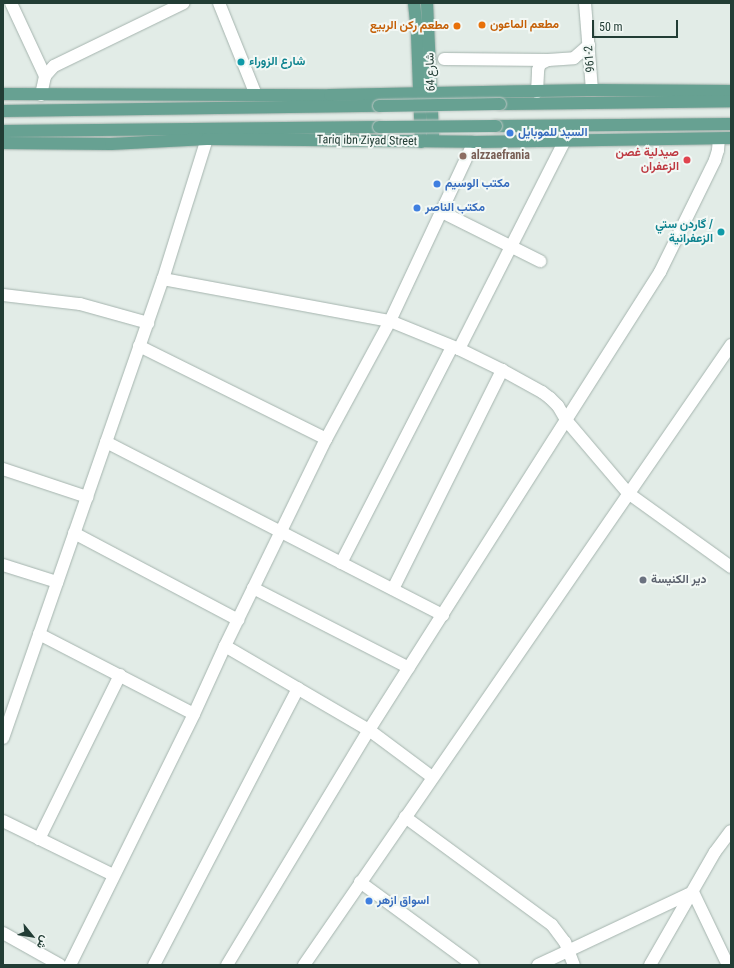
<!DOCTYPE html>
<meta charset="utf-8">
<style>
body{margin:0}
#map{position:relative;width:734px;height:968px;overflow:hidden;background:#e2ece7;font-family:"Roboto Condensed",Vazirmatn,sans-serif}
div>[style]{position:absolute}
.roads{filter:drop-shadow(0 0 1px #a5b4ae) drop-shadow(0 0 1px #a5b4ae)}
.minor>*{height:12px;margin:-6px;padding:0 6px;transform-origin:6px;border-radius:6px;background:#fff}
.major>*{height:12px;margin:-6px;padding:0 6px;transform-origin:6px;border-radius:6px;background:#67a192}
.bridges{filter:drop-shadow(0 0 1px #c1c9c6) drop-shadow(0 0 1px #c1c9c6)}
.major-bridge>*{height:12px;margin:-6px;padding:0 6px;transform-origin:6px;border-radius:6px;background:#67a192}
.dots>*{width:11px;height:11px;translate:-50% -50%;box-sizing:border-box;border:2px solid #f2f8f5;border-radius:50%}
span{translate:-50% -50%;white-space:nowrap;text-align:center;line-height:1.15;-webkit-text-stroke:4px #f2f8f5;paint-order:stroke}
.food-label{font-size:12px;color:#c56008;font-weight:700}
.left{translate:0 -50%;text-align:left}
.right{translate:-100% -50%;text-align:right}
.street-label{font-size:12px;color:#223d35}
.culture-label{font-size:12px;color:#0d838f;font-weight:700}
.shop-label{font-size:12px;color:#366cbe;font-weight:700}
.health-label{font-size:12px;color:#be3a42;font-weight:700}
.education-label{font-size:12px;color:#785e54;font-weight:700}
.worship-label{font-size:12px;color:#5b616d;font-weight:700}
.frame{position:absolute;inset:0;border:4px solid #223d35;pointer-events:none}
.north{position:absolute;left:12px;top:916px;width:40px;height:40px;-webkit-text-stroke:3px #f2f8f5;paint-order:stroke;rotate:120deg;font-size:11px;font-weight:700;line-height:16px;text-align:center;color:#223d35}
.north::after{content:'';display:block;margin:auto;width:14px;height:18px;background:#223d35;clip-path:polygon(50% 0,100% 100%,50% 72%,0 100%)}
.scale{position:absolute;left:592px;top:20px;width:86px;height:18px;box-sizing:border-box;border:2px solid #223d35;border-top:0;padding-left:5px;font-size:12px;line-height:14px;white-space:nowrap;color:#223d35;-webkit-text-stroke:3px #f2f8f5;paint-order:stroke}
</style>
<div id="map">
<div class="roads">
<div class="minor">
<div style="left:11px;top:3px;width:81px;rotate:65deg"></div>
<div style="left:219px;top:3px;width:99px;rotate:68.1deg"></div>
<div style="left:585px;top:3px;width:87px;rotate:85.4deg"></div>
<div style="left:444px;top:59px;width:104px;rotate:0.6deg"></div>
<div style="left:548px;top:60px;width:26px;rotate:-4deg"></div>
<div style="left:574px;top:58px;width:20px;rotate:-41deg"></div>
<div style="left:537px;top:92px;width:22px;rotate:-87deg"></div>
<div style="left:538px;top:70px;width:6px;rotate:-72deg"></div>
<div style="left:540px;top:64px;width:9px;rotate:-27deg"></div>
<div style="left:41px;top:95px;width:19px;rotate:-78deg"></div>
<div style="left:45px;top:76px;width:13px;rotate:-48deg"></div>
<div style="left:54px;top:66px;width:144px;rotate:-25.9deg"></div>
<div style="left:442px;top:212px;width:110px;rotate:26.6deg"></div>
<div style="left:163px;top:279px;width:231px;rotate:10.5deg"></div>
<div style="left:390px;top:321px;width:74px;rotate:22.1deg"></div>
<div style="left:459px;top:349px;width:48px;rotate:26deg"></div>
<div style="left:502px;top:370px;width:46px;rotate:28.8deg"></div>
<div style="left:542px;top:392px;width:10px;rotate:37deg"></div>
<div style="left:550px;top:398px;width:11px;rotate:45deg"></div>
<div style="left:558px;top:406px;width:16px;rotate:60deg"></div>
<div style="left:566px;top:420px;width:96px;rotate:49.7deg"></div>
<div style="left:628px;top:493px;width:127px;rotate:35.7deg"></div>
<div style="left:3px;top:295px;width:78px;rotate:6.7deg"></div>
<div style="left:80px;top:304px;width:71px;rotate:15.6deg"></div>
<div style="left:139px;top:346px;width:209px;rotate:26.4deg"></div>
<div style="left:459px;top:349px;width:234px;rotate:-63.1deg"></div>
<div style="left:106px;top:442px;width:379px;rotate:27.2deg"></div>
<div style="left:3px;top:469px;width:89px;rotate:18.4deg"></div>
<div style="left:74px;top:533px;width:186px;rotate:27.9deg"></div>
<div style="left:341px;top:563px;width:243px;rotate:-62.8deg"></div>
<div style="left:3px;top:565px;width:57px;rotate:17.5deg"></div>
<div style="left:253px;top:588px;width:175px;rotate:27.1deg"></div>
<div style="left:393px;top:589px;width:245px;rotate:-63.5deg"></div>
<div style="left:39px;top:634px;width:174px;rotate:27.3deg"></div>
<div style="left:225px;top:646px;width:167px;rotate:30.3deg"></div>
<div style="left:369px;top:730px;width:79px;rotate:36.7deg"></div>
<div style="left:3px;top:738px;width:486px;rotate:-70.8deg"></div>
<div style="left:163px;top:279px;width:147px;rotate:-72.6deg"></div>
<div style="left:405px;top:817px;width:182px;rotate:36.3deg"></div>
<div style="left:552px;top:925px;width:21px;rotate:53deg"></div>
<div style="left:565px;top:942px;width:25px;rotate:69deg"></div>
<div style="left:3px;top:821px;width:123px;rotate:26.1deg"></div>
<div style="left:39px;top:839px;width:183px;rotate:-63.7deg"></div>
<div style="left:360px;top:882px;width:140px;rotate:36.3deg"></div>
<div style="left:3px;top:933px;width:65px;rotate:29.3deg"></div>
<div style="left:70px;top:965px;width:280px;rotate:-63.7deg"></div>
<div style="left:194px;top:714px;width:75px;rotate:-65.5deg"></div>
<div style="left:225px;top:646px;width:230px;rotate:-64deg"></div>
<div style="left:326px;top:439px;width:134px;rotate:-61.5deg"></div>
<div style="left:390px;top:321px;width:198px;rotate:-64.9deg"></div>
<div style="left:154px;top:965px;width:312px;rotate:-62.5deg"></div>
<div style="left:227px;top:965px;width:275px;rotate:-58.9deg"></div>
<div style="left:369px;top:730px;width:543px;rotate:-57.57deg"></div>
<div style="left:660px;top:272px;width:125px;rotate:-63.8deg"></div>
<div style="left:715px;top:160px;width:10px;rotate:-73deg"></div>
<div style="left:718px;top:150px;width:11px;rotate:-85deg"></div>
<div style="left:304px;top:965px;width:753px;rotate:-55.44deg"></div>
<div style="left:538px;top:965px;width:171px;rotate:-25.2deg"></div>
<div style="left:693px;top:892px;width:81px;rotate:64.4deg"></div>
<div style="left:650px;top:965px;width:130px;rotate:-60.1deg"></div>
<div style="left:715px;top:852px;width:26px;rotate:-53deg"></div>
</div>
<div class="major">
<div style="left:414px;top:3px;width:31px;rotate:84deg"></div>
<div style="left:417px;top:34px;width:108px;rotate:87.9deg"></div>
<div style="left:427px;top:3px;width:134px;rotate:87.4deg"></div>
<div style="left:3px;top:94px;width:327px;rotate:0.2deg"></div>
<div style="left:330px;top:95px;width:262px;rotate:-1.1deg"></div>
<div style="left:592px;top:90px;width:139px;rotate:0.4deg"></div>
<div style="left:500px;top:104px;width:231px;rotate:-0.7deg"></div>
<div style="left:3px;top:111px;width:376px;rotate:-0.8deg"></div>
<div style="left:496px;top:126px;width:235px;rotate:-0.5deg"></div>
<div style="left:3px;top:131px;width:376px;rotate:-0.6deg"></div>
<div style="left:3px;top:143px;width:108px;rotate:0.5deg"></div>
<div style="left:111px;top:144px;width:96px;rotate:-3deg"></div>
<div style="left:207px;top:139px;width:267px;rotate:0.6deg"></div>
<div style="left:474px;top:142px;width:257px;rotate:-0.9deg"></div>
</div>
</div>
<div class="bridges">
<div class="major-bridge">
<div style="left:379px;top:106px;width:121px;rotate:-0.9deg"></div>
<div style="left:379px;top:127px;width:117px;rotate:-0.5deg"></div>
</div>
</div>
<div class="dots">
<div style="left:482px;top:25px;background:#e8710a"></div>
<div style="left:457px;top:26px;background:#e8710a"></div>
<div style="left:241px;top:62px;background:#0f9aa8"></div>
<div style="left:510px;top:133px;background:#3f7fe0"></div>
<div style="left:463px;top:156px;background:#8d6e63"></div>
<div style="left:687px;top:160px;background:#e0444e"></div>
<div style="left:437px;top:184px;background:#3f7fe0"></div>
<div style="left:417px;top:208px;background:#3f7fe0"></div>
<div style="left:721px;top:232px;background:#0f9aa8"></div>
<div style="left:643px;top:580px;background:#6b7280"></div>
<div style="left:369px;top:901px;background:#3f7fe0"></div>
</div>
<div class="food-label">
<span class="left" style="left:490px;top:25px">مطعم الماعون</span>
<span class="right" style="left:449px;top:26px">مطعم ركن الربيع</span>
</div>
<div class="street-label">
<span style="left:590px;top:59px;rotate:-95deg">961-2</span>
<span style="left:431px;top:72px;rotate:-92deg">شارع 64</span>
<span style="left:367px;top:141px;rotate:1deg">Tariq ibn Ziyad Street</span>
</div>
<div class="culture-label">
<span class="left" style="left:249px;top:62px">شارع الزوراء</span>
<span class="right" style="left:713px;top:232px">گاردن ستي /<br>الزعفرانية</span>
</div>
<div class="shop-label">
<span class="left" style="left:518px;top:133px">السيد للموبايل</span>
<span class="left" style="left:445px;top:184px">مكتب الوسيم</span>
<span class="left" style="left:425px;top:208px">مكتب الناصر</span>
<span class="left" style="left:377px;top:901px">اسواق ازهر</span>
</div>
<div class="health-label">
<span class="right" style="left:679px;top:160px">صيدلية غصن<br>الزعفران</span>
</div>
<div class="education-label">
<span class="left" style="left:471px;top:156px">alzzaefrania</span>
</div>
<div class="worship-label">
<span class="left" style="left:651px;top:580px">دير الكنيسة</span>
</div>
<div class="frame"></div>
<div class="north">ش</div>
<div class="scale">50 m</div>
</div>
